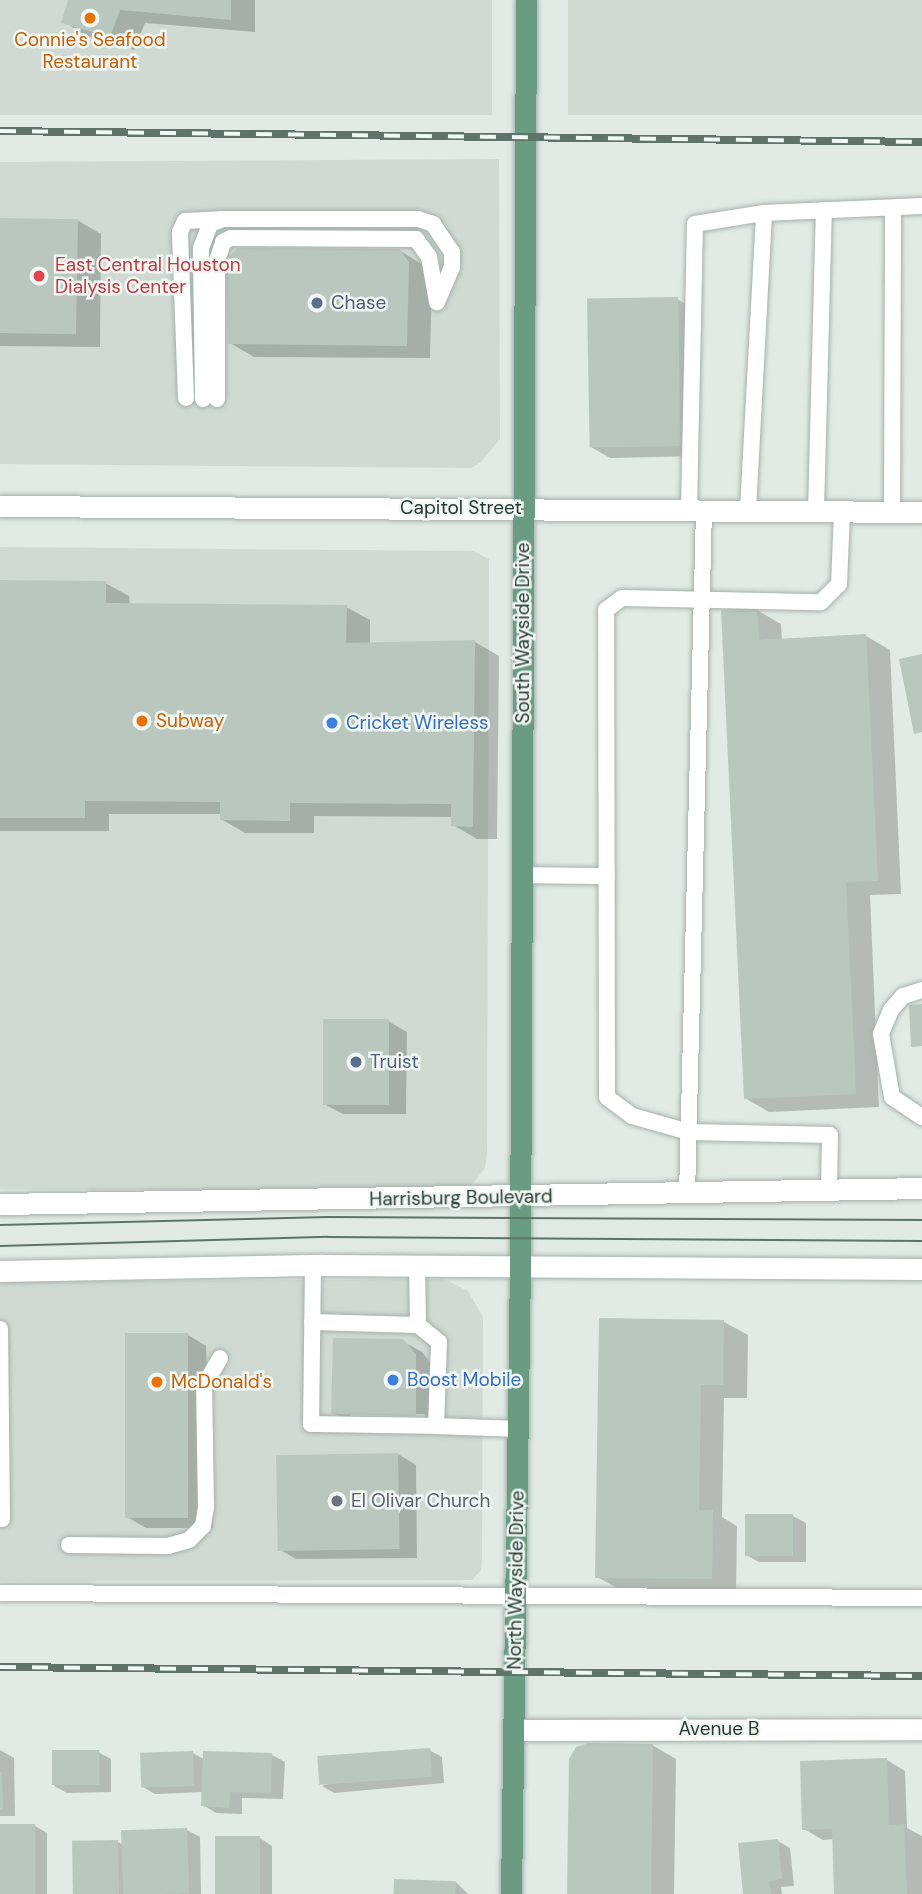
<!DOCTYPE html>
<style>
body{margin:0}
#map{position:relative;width:922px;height:1894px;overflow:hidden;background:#e1eae4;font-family:"DM Sans",sans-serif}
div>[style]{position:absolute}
.built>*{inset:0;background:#d0dad3;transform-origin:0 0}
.shadow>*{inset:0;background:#0003}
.building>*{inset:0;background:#bac7bf;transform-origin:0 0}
.roads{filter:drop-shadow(0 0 2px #a4b1aa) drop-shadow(0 0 2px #a4b1aa)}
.lane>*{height:16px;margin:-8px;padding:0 8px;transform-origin:8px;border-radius:8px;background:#fff}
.street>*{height:21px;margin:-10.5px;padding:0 10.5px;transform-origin:10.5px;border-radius:10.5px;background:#fff}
.secondary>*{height:21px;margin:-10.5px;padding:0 10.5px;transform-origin:10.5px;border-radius:10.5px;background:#fff}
.primary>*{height:21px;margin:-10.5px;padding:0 10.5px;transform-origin:10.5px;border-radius:10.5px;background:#6a9b83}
.tram>*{height:2px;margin:-1px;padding:0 1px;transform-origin:1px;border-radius:1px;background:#5e7469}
.rail>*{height:8px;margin-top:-4px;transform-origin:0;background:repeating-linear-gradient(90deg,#f1f7f3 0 16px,#5e7469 0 32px);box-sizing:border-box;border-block:2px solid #5e7469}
.dots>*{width:19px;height:19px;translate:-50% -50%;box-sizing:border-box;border:4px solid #f1f7f3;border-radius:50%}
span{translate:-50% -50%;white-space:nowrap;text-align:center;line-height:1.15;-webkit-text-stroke:5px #f1f7f3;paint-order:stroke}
.food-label{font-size:19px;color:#c56008}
.left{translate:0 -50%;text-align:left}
.health-label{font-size:19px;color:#be3a42}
.service-label{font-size:19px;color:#4e5e75}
.street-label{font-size:19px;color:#23392e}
.shop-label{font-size:19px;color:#366cbe}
.worship-label{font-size:19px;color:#5b616d}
</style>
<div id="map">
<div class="built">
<div style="left:0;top:0;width:492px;height:115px"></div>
<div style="left:568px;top:0;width:354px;height:115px"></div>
<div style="clip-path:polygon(499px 159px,500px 439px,481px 462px,471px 468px,0 464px,0 162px)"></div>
<div style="clip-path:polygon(0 547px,473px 551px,489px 559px,487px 1154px,485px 1168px,471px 1186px,455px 1191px,0 1189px)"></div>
<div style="clip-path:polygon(444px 1279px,468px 1291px,483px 1317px,482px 1559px,481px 1570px,472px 1580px,0 1581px,0 1282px)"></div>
</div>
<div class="shadow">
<div style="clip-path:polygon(70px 0,255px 0,255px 32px,145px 23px,134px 50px,87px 36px,64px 22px)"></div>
<div style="clip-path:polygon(0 220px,77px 220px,101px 234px,100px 347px,0 346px)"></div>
<div style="clip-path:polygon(399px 250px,423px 265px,432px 277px,430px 358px,254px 357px,230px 343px)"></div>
<div style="clip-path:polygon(677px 299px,696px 310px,699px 456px,610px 458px,591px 447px)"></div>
<div style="clip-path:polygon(0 582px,105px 583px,129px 596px,130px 605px,346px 607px,370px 620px,370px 644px,475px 642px,499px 656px,497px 839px,477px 839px,453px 825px,453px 817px,314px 816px,314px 833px,245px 833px,221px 819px,222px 814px,109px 814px,109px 831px,0 831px)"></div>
<div style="clip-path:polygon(757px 610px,781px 624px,782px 640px,866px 636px,890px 650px,901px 894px,870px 895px,879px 1107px,769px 1112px,745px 1098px)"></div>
<div style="clip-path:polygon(388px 1021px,407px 1032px,406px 1114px,343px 1114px,324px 1104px)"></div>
<div style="clip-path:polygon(724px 1322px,748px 1335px,747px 1398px,724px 1398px,722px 1517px,737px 1526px,736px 1592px,621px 1590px,597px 1577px)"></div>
<div style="clip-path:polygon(188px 1335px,206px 1346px,213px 1528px,146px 1528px,127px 1517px)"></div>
<div style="clip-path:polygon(evenodd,402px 1341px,422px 1352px,434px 1367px,435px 1426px,352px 1424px,333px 1413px,402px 1341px,350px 1413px,425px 1414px,425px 1418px,350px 1416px,350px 1413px)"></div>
<div style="clip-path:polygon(398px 1454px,416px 1465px,417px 1558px,296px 1559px,277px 1548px)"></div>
<div style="clip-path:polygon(793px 1516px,806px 1523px,806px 1562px,759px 1562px,746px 1555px)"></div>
<div style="clip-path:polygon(652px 1745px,676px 1759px,674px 1894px,570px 1894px)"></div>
<div style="clip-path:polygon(0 1750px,14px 1758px,15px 1816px,0 1816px)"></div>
<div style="clip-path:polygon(429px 1750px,442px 1757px,444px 1783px,334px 1793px,322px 1786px)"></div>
<div style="clip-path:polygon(98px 1752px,111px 1759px,111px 1792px,67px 1793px,54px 1786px)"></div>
<div style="clip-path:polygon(193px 1753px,205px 1760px,272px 1755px,285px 1762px,283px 1799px,242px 1798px,242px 1814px,216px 1813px,203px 1805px,204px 1792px,155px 1794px,143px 1787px)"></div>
<div style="clip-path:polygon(887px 1760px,905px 1771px,907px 1828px,922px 1836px,922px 1894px,836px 1894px,834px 1839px,823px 1840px,804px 1829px)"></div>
<div style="clip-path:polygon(35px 1826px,47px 1833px,47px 1894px,1px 1894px)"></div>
<div style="clip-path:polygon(187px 1830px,200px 1837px,201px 1894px,74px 1894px,118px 1842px,123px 1845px)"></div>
<div style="clip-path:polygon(260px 1838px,272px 1846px,272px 1894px,216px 1894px)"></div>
<div style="clip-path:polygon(778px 1841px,790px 1848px,794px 1886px,781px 1887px,782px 1894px,745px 1894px)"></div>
<div style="clip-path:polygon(456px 1882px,468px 1894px,395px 1894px)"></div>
</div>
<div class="building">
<div style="clip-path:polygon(68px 0,231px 0,231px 20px,120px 10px,110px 37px,61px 23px)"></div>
<div style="left:0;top:218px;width:78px;height:115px;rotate:1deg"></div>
<div style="clip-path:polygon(238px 248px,399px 249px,409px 262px,407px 346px,228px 344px,225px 260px)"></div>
<div style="left:678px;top:297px;width:149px;height:91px;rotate:89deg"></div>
<div style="clip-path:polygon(0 580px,106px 581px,106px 603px,347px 605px,346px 643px,475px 640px,473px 827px,451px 826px,451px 804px,290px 803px,290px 821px,220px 820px,220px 802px,85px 801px,85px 818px,0 818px)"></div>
<div style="clip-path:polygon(757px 608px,759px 640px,866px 634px,878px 881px,846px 882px,856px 1094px,744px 1099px,721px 610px)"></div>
<div style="clip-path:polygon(922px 654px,922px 732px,914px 734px,899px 659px)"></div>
<div style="clip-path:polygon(922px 1004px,922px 1046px,911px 1047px,909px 1005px)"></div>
<div style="left:323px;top:1019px;width:66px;height:86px"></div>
<div style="clip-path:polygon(599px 1318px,724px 1320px,723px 1385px,701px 1385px,699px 1510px,713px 1510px,712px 1579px,595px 1578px)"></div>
<div style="left:125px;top:1333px;width:63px;height:185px"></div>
<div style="clip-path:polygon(333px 1338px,403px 1339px,416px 1354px,416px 1416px,331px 1414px)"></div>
<div style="left:398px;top:1453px;width:96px;height:122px;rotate:89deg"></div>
<div style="left:745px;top:1514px;width:48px;height:42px"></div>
<div style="clip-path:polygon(589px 1743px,653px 1744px,651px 1894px,567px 1894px,569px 1759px,576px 1747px)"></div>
<div style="left:430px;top:1748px;width:29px;height:113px;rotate:86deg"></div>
<div style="left:99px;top:1750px;width:35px;height:47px;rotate:90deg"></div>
<div style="left:193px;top:1751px;width:35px;height:53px;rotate:88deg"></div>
<div style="clip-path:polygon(203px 1751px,272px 1753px,271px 1793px,230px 1792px,229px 1808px,201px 1806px)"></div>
<div style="clip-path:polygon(887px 1758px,889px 1825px,904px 1824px,907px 1894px,834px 1894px,832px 1829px,802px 1830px,800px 1761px)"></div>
<div style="clip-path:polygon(0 1772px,2px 1772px,3px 1809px,0 1810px)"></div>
<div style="left:0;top:1824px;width:35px;height:70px"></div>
<div style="left:187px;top:1828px;width:65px;height:66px;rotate:88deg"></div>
<div style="left:215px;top:1836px;width:45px;height:58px"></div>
<div style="clip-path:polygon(778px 1839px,782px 1879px,769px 1881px,771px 1894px,743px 1894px,738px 1843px)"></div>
<div style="left:118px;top:1840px;width:54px;height:46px;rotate:89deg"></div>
<div style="left:394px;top:1879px;width:62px;height:15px;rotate:2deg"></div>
</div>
<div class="roads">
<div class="lane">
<div style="left:186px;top:398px;width:166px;rotate:-92.1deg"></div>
<div style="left:180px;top:232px;width:12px;rotate:-66deg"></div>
<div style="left:185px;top:221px;width:36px;rotate:-3deg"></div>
<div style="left:203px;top:399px;width:151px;rotate:-90.8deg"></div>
<div style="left:201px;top:248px;width:26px;rotate:-69deg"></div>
<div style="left:210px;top:224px;width:14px;rotate:-21deg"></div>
<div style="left:223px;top:219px;width:195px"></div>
<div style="left:418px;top:219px;width:16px;rotate:18deg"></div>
<div style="left:433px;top:224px;width:34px;rotate:56deg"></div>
<div style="left:452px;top:252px;width:15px;rotate:90deg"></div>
<div style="left:452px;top:267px;width:38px;rotate:113deg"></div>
<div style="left:217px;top:399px;width:138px;rotate:-90deg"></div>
<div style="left:217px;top:261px;width:20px;rotate:-72deg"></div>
<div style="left:223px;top:242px;width:9px;rotate:-27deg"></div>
<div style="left:231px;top:238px;width:185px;rotate:0.3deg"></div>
<div style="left:416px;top:239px;width:22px;rotate:54deg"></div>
<div style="left:429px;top:257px;width:46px;rotate:79.9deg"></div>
<div style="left:689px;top:510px;width:286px;rotate:-88.8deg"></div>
<div style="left:695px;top:224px;width:70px;rotate:-9.1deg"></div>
<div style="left:764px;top:213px;width:158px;rotate:-2.5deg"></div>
<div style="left:748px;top:510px;width:297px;rotate:-86.9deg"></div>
<div style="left:816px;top:511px;width:301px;rotate:-88.5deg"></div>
<div style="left:892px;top:511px;width:303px;rotate:-89.8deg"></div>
<div style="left:522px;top:875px;width:85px;rotate:0.7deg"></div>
<div style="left:922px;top:990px;width:20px;rotate:162deg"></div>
<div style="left:903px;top:996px;width:18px;rotate:131deg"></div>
<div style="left:891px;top:1010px;width:26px;rotate:113deg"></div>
<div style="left:881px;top:1034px;width:64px;rotate:80.1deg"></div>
<div style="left:892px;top:1097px;width:36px;rotate:34deg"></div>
<div style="left:829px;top:1191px;width:56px;rotate:-89deg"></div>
<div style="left:830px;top:1135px;width:141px;rotate:-178.8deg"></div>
<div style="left:689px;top:1132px;width:59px;rotate:-164.3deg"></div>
<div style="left:632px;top:1116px;width:31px;rotate:-143deg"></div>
<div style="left:607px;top:1097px;width:487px;rotate:-90.1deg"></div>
<div style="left:606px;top:610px;width:20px;rotate:-37deg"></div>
<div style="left:622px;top:598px;width:199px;rotate:1.2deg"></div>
<div style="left:821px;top:602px;width:25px;rotate:-45deg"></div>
<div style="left:839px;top:584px;width:73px;rotate:-87.6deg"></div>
<div style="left:687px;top:1195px;width:685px;rotate:-88.58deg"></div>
<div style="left:313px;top:1265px;width:159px;rotate:90.7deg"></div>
<div style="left:311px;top:1424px;width:125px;rotate:0.9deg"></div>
<div style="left:417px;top:1265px;width:60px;rotate:89deg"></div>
<div style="left:418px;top:1325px;width:27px;rotate:39deg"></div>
<div style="left:439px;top:1342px;width:84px;rotate:92deg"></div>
<div style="left:436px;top:1426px;width:82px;rotate:2.1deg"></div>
<div style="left:312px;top:1322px;width:106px;rotate:1.6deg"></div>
<div style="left:0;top:1329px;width:190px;rotate:89.4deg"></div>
<div style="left:69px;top:1545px;width:99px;rotate:0.6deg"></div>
<div style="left:168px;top:1546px;width:22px;rotate:-16deg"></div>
<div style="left:189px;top:1540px;width:20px;rotate:-45deg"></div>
<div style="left:203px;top:1526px;width:18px;rotate:-81deg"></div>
<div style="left:206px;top:1508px;width:122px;rotate:-90.9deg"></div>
<div style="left:204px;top:1386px;width:32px;rotate:-60deg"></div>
<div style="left:0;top:1593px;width:922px;rotate:0.31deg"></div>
</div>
<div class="street">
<div style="left:0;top:506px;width:922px;rotate:0.37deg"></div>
<div style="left:515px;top:1730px;width:407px;rotate:-0.1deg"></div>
</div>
<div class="secondary">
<div style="left:0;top:1204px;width:922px;rotate:-0.99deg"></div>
<div style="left:0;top:1271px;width:324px;rotate:-1.1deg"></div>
<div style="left:324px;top:1265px;width:598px;rotate:0.38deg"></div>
</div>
<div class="primary">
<div style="left:511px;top:1894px;width:628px;rotate:-89.18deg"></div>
<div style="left:520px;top:1266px;width:1266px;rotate:-89.73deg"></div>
</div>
</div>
<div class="tram">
<div style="left:0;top:1225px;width:328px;rotate:-1.4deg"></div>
<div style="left:328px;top:1217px;width:594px;rotate:0.29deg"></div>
<div style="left:0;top:1246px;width:328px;rotate:-1.6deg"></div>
<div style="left:328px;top:1237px;width:594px;rotate:0.39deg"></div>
</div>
<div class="rail">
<div style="left:0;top:131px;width:922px;rotate:0.68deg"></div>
<div style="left:0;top:1667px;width:922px;rotate:0.56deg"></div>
</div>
<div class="dots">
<div style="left:90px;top:18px;background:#e8710a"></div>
<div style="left:39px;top:276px;background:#e0444e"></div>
<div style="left:317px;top:303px;background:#5c6f8a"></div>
<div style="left:142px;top:721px;background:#e8710a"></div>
<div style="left:332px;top:723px;background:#3f7fe0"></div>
<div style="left:356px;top:1062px;background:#5c6f8a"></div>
<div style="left:393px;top:1380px;background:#3f7fe0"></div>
<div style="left:157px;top:1382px;background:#e8710a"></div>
<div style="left:337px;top:1501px;background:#6b7280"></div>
</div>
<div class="food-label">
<span style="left:90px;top:51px">Connie's Seafood<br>Restaurant</span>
<span class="left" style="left:156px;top:721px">Subway</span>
<span class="left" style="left:171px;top:1382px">McDonald's</span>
</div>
<div class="health-label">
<span class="left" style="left:55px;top:276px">East Central Houston<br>Dialysis Center</span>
</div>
<div class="service-label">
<span class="left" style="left:331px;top:303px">Chase</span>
<span class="left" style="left:370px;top:1062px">Truist</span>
</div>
<div class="street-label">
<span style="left:461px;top:508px">Capitol Street</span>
<span style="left:523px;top:633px;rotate:-90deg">South Wayside Drive</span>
<span style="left:461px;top:1198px;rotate:-1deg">Harrisburg Boulevard</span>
<span style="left:516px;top:1580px;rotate:-89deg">North Wayside Drive</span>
<span style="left:719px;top:1729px">Avenue B</span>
</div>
<div class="shop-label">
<span class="left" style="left:346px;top:723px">Cricket Wireless</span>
<span class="left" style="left:407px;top:1380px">Boost Mobile</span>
</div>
<div class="worship-label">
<span class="left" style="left:351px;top:1501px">El Olivar Church</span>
</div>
</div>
